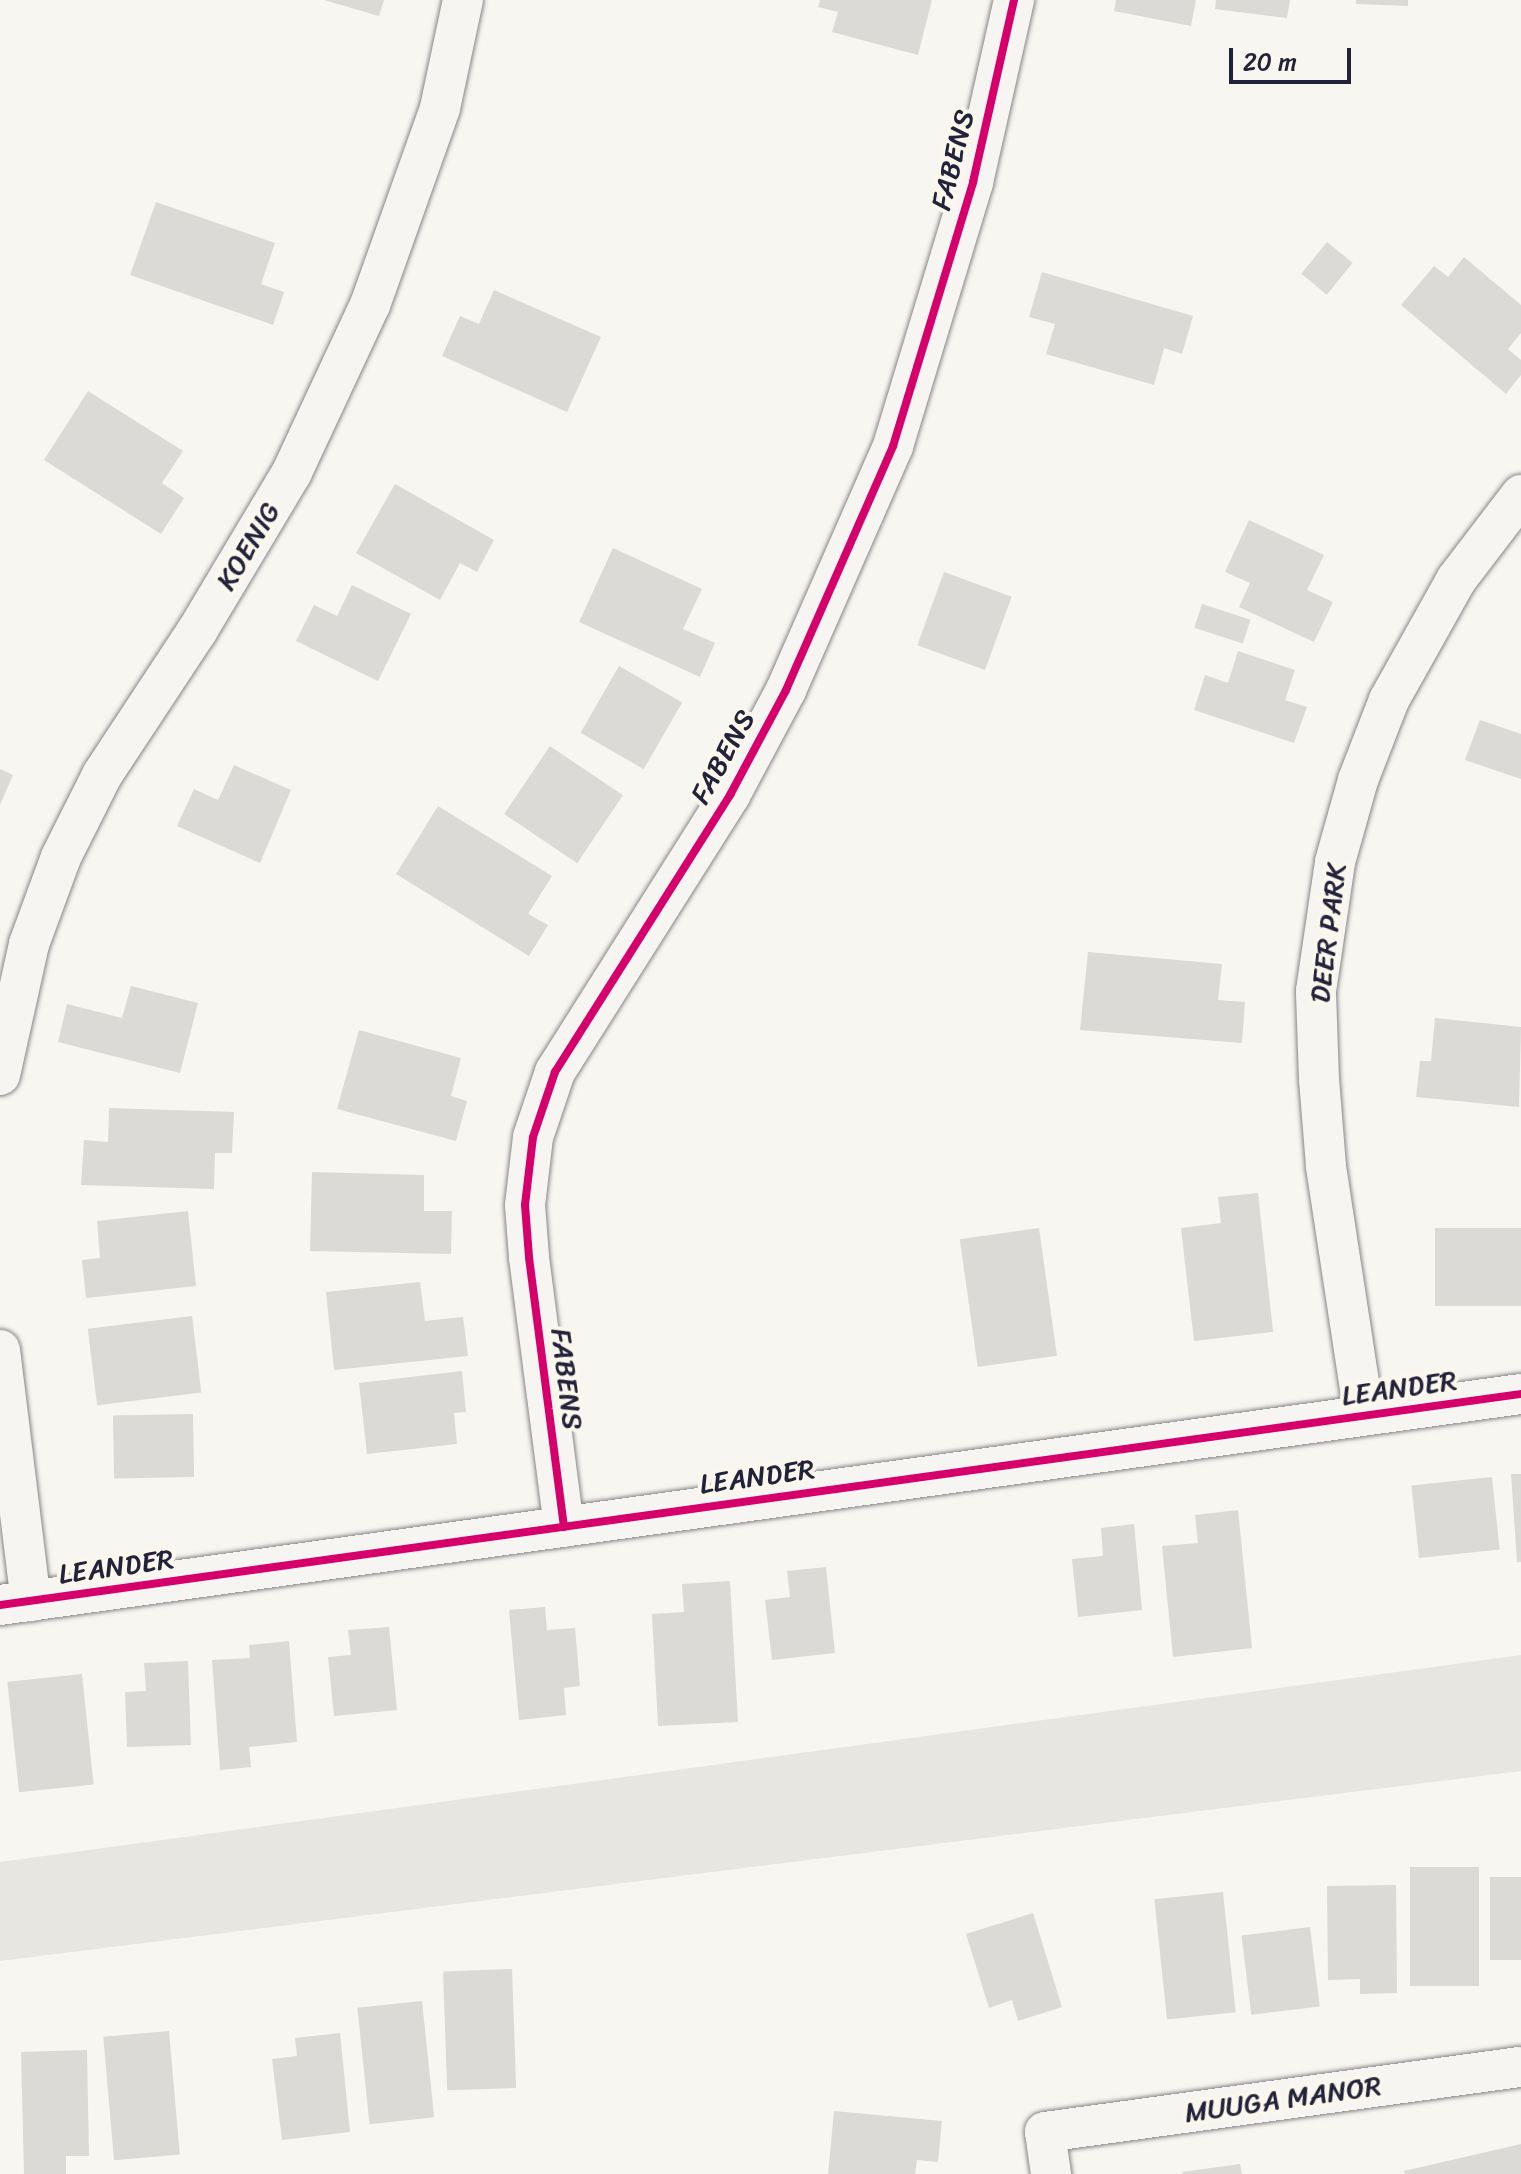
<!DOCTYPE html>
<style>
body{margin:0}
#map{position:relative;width:1521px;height:2174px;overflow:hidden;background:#f8f6f0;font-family:Sriracha,sans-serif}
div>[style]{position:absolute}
.green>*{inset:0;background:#e8e6e0}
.building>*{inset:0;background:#dbdad7;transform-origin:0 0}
.roads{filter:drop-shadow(0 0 2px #878688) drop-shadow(0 0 2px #878688)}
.street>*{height:40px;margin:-20px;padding:0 20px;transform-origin:20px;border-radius:20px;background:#f6f5f1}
.cycleway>*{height:8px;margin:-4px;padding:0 4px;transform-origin:4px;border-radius:4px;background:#d6006c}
span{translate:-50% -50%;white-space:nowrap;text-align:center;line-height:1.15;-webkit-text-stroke:8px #fbf7ec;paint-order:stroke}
.street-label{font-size:28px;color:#22223b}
.scale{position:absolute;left:1229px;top:48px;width:122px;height:36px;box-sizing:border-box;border:4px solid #22223b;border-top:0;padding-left:10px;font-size:24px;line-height:28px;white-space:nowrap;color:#22223b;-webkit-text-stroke:6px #fbf7ec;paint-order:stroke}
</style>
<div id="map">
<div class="green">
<div style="clip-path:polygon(1521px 1655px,1521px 1771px,0 1961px,0 1862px)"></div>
</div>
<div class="building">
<div style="clip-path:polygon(324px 0,384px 0,379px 16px)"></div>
<div style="clip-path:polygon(820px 0,932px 0,918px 55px,832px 32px,838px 12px,818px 7px)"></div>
<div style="clip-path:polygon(1116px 0,1196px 0,1191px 26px,1114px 11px)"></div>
<div style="clip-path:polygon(1216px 0,1290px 0,1287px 18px,1215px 9px)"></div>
<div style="clip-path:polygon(1356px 0,1408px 0,1408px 6px,1356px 4px)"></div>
<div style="clip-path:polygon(156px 202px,275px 243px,261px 284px,284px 292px,273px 325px,130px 275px)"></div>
<div style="left:1327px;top:242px;width:33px;height:41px;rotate:39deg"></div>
<div style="clip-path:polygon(1464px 257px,1521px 305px,1521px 333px,1508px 349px,1521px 360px,1521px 375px,1506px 394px,1401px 305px,1434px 266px,1448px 277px)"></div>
<div style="clip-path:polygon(1042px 272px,1193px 316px,1182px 354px,1164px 348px,1154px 385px,1046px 354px,1055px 324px,1029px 317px)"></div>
<div style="clip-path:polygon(494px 290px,601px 337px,567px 412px,442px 356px,460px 316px,479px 324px)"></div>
<div style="clip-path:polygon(88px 391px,183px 451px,162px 483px,184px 498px,161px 534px,44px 460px)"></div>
<div style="clip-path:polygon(395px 484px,494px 540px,477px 572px,460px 563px,440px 600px,356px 553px)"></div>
<div style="clip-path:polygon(1249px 520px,1324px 555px,1307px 590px,1333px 602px,1314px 642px,1239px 607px,1250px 583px,1225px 572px)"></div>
<div style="clip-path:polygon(613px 548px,702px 589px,683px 629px,715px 643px,700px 677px,579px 622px)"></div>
<div style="left:944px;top:572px;width:72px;height:78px;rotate:20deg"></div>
<div style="clip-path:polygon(352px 585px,411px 614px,378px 681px,296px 641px,314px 605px,337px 616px)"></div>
<div style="left:1202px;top:604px;width:51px;height:25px;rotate:18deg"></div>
<div style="clip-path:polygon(1238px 651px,1295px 670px,1285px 700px,1307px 707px,1294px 743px,1194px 710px,1205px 675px,1228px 683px)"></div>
<div style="left:619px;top:666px;width:73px;height:77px;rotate:30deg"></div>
<div style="clip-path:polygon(1480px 720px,1521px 734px,1521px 779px,1465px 760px)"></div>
<div style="left:550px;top:746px;width:88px;height:82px;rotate:34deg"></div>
<div style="clip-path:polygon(234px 765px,291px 790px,260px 863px,177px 826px,194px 789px,218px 800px)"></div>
<div style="clip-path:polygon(0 769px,13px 775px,0 805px)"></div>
<div style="clip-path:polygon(438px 806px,552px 876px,528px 914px,548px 925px,529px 956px,396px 874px)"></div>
<div style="clip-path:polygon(1088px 952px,1222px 964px,1218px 1000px,1245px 1002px,1242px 1043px,1080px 1030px)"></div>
<div style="clip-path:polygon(131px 986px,198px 1003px,180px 1073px,58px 1042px,67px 1004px,122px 1018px)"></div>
<div style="clip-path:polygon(1435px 1018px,1521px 1027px,1519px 1107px,1416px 1097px,1420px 1061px,1431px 1061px)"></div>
<div style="clip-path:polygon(359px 1030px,461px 1058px,451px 1096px,467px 1101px,456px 1141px,337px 1109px)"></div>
<div style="clip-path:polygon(109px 1108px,234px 1112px,232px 1153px,215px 1153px,214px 1189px,81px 1185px,84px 1140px,108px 1142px)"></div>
<div style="clip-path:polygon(312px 1172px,424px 1175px,424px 1211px,452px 1211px,451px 1254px,310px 1251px)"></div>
<div style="clip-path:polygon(1258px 1193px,1273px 1332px,1194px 1341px,1181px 1228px,1221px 1223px,1218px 1197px)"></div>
<div style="clip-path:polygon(188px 1211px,196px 1286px,86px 1298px,82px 1260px,100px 1258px,97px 1221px)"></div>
<div style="left:1039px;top:1228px;width:129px;height:80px;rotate:82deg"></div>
<div style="left:1521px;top:1228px;width:78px;height:86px;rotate:90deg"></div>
<div style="clip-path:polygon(420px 1282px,425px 1321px,463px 1317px,468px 1356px,334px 1370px,326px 1292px)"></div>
<div style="left:192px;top:1316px;width:77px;height:105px;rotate:83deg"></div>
<div style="clip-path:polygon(462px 1371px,466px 1412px,454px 1413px,457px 1444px,367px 1454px,359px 1383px)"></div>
<div style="left:193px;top:1414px;width:63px;height:80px;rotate:89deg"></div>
<div style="clip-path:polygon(1511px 1474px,1521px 1474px,1521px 1562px,1517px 1562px)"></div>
<div style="left:1492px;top:1477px;width:73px;height:81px;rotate:84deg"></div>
<div style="clip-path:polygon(1238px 1510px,1252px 1648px,1173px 1657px,1162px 1546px,1198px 1543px,1195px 1515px)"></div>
<div style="clip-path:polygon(1134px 1524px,1142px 1610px,1078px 1617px,1072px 1559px,1103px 1556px,1101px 1528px)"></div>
<div style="clip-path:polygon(826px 1567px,835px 1653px,772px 1660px,765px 1600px,790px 1597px,787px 1571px)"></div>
<div style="clip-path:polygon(730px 1581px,738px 1722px,658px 1726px,652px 1614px,684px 1612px,682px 1584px)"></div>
<div style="clip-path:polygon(545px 1607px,547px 1630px,575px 1628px,580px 1686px,564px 1688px,566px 1715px,519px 1720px,509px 1610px)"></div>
<div style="clip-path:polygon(389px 1627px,397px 1710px,334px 1716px,328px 1657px,351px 1655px,348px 1630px)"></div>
<div style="clip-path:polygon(289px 1641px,297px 1742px,249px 1747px,251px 1767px,220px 1770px,212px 1660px,250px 1658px,249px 1645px)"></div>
<div style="clip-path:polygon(188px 1661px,191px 1745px,127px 1747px,125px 1692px,146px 1691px,144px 1663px)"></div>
<div style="left:82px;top:1674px;width:111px;height:75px;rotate:84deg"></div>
<div style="left:1410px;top:1867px;width:69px;height:119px"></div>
<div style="left:1490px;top:1877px;width:31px;height:83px"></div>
<div style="clip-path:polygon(1396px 1885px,1397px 1993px,1360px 1994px,1360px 1979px,1328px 1980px,1327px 1886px)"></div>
<div style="left:1223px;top:1892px;width:121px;height:69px;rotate:84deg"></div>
<div style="clip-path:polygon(1033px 1913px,1062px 2007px,1018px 2021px,1012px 2000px,989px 2008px,966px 1934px)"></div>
<div style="left:1310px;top:1927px;width:80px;height:69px;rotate:83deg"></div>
<div style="left:512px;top:1969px;width:119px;height:69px;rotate:88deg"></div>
<div style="left:422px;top:2001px;width:117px;height:65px;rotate:84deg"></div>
<div style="left:169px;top:2031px;width:124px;height:66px;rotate:85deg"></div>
<div style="clip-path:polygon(340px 2033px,350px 2132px,282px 2140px,272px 2059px,297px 2056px,295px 2038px)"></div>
<div style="clip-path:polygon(87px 2050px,89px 2156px,66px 2156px,66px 2174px,24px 2174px,21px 2052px)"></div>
<div style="clip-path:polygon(834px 2111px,942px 2121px,938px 2162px,917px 2160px,915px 2174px,828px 2174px)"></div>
<div style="clip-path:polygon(1521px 2144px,1521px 2174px,1405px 2174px,1404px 2171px)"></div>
<div style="clip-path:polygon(1240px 2164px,1242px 2174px,1183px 2174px,1182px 2172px)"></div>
</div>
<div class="roads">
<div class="street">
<div style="left:0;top:1075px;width:134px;rotate:-77.5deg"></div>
<div style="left:29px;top:944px;width:93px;rotate:-69.8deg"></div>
<div style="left:61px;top:857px;width:92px;rotate:-63.4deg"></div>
<div style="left:102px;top:775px;width:173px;rotate:-56.6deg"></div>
<div style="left:197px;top:631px;width:185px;rotate:-59.1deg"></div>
<div style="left:292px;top:472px;width:184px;rotate:-65deg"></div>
<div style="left:370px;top:305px;width:209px;rotate:-70.4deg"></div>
<div style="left:440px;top:108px;width:110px;rotate:-78deg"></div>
<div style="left:0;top:1350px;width:253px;rotate:83deg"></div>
<div style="left:1364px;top:1415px;width:252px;rotate:-98.7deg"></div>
<div style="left:1326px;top:1166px;width:87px;rotate:-94.6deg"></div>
<div style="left:1319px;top:1079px;width:88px;rotate:-92deg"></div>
<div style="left:1316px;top:991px;width:130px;rotate:-81.6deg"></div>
<div style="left:1335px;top:862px;width:85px;rotate:-74.3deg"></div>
<div style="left:1358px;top:780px;width:86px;rotate:-68.8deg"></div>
<div style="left:1389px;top:700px;width:137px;rotate:-60.8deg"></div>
<div style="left:1456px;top:580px;width:107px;rotate:-52.6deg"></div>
<div style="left:564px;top:1527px;width:272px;rotate:-97.4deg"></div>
<div style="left:529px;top:1257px;width:52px;rotate:-94.4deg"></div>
<div style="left:525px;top:1205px;width:68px;rotate:-83.3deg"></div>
<div style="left:533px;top:1137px;width:69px;rotate:-71.3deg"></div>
<div style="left:555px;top:1072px;width:328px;rotate:-57.7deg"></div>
<div style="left:730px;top:795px;width:119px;rotate:-61.9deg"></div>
<div style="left:786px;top:690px;width:266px;rotate:-66.3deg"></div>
<div style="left:893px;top:446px;width:276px;rotate:-73.1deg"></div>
<div style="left:973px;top:182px;width:187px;rotate:-77.3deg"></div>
<div style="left:0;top:1605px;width:1536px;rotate:-7.9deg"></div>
<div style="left:1051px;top:2174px;width:42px;rotate:-98.1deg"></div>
<div style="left:1045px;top:2132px;width:480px;rotate:-7.8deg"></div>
</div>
</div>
<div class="cycleway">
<div style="left:564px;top:1527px;width:272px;rotate:-97.4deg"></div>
<div style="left:529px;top:1257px;width:52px;rotate:-94.4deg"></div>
<div style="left:525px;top:1205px;width:68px;rotate:-83.3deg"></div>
<div style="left:533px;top:1137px;width:69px;rotate:-71.3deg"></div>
<div style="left:555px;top:1072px;width:328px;rotate:-57.7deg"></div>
<div style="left:730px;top:795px;width:119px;rotate:-61.9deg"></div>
<div style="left:786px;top:690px;width:266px;rotate:-66.3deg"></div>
<div style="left:893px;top:446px;width:276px;rotate:-73.1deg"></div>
<div style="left:973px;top:182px;width:187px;rotate:-77.3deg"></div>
<div style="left:0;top:1605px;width:1536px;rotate:-7.9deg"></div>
</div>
<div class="street-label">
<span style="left:953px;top:160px;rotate:-76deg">FABENS</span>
<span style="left:248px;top:546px;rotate:-59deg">KOENIG</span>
<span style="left:723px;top:757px;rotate:-61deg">FABENS</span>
<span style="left:1328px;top:933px;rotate:-83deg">DEER PARK</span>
<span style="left:567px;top:1379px;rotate:83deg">FABENS</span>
<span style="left:1399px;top:1388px;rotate:-8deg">LEANDER</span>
<span style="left:757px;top:1477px;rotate:-8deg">LEANDER</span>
<span style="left:116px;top:1567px;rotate:-8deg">LEANDER</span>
<span style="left:1283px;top:2099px;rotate:-8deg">MUUGA MANOR</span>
</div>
<div class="scale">20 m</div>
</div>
